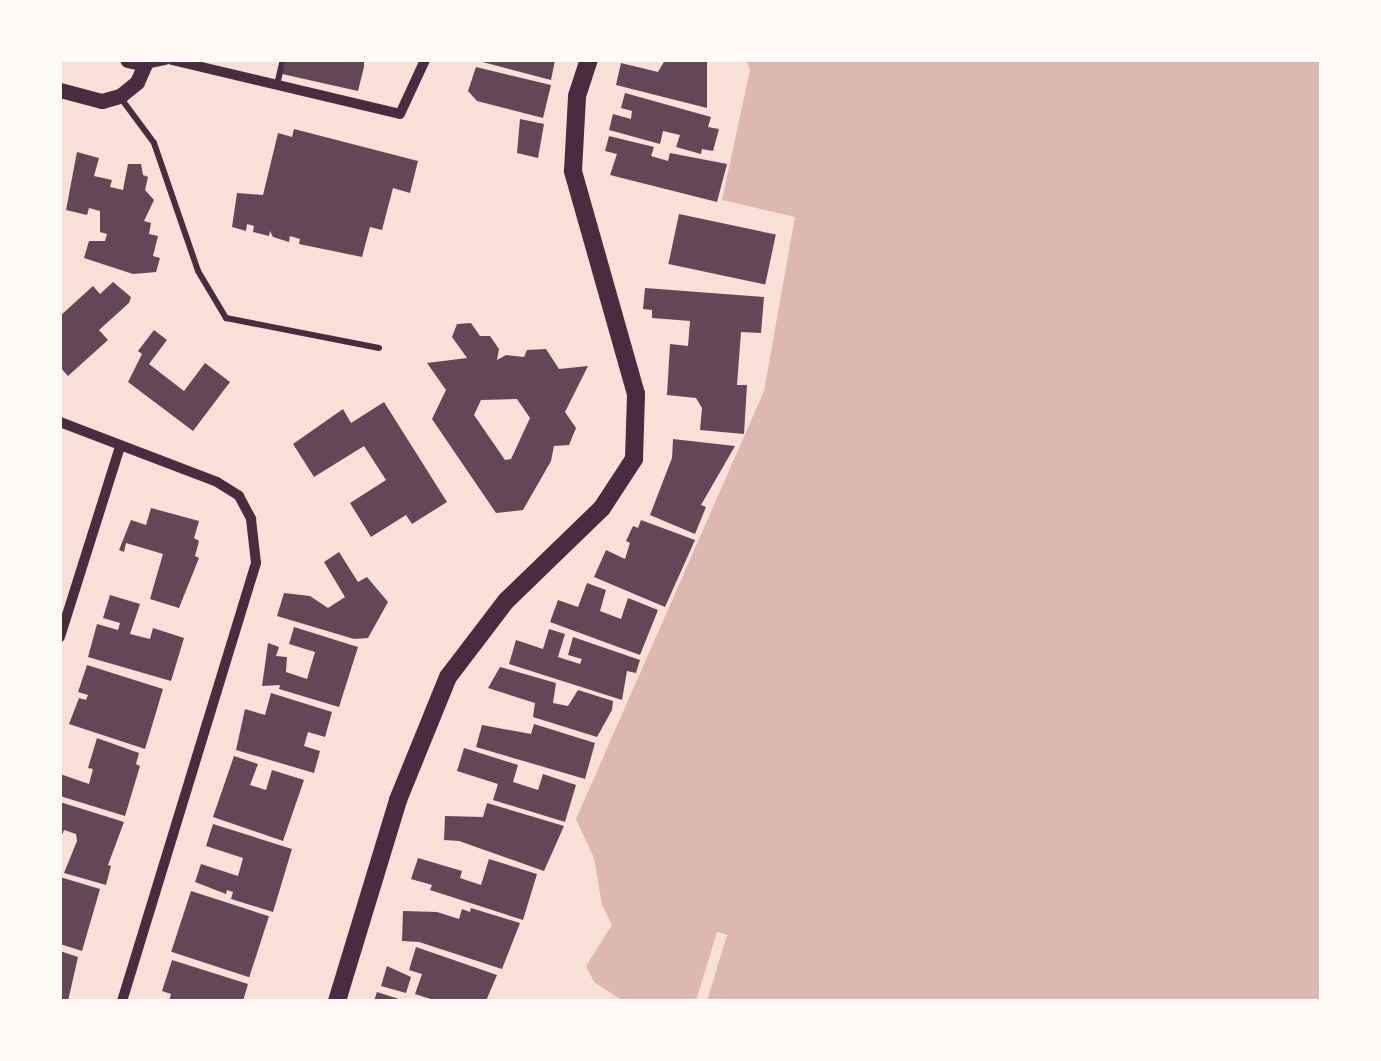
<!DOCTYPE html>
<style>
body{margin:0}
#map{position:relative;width:1381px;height:1061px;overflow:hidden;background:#f7e1d7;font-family:Montserrat,sans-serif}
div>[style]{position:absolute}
.water>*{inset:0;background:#dcb8b0}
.pier>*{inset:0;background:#f7e1d7}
.building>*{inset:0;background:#644757;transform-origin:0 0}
.service>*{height:6px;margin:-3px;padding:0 3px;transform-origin:3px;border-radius:3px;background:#4a2c40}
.minor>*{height:10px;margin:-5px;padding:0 5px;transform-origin:5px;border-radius:5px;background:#4a2c40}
.tertiary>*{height:15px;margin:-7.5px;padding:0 7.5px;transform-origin:7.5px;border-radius:7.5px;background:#4a2c40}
.secondary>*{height:18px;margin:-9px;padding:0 9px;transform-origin:9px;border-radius:9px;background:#4a2c40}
span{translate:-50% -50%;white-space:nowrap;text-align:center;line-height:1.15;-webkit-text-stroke:8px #fffaf5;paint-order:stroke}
.frame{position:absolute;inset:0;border:62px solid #fffaf5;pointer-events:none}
</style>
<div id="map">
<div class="water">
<div style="clip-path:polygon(746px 60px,1321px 60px,1321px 1001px,707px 1001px,727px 935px,718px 932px,696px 1001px,623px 1001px,594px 982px,586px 966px,612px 925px,602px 905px,594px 858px,576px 819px,764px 391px,795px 217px,722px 200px,750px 70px)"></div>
</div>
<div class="pier">
<div style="clip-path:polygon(717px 932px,727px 935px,706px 1001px,702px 1000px,720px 938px,701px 1001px,696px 1001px)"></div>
</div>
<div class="building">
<div style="clip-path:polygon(286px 60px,364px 60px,364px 67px,358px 91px,282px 74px)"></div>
<div style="clip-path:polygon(475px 60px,555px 60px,551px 80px)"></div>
<div style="clip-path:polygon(665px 60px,707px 60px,707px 108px,616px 85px,621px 63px,658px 72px)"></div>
<div style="clip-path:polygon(476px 67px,551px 85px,543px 118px,477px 101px,468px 91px)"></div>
<div style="clip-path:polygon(625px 93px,711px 117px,708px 127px,719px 129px,713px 151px,702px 149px,701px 154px,676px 147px,680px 135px,663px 131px,660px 144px,609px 130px,613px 114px,631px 119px,632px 111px,621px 108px)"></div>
<div style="clip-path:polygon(520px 119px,544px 124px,538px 158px,517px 153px)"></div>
<div style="clip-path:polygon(294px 129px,418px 161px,410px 193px,393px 188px,382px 230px,370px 227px,362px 257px,299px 244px,300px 239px,290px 236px,289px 242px,273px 237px,270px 231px,269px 236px,253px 232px,254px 226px,247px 224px,246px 231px,232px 227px,237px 193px,263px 195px,278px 133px,292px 137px)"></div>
<div style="clip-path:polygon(609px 136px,654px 147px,651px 156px,668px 161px,670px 153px,727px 164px,717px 202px,610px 175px,617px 154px,605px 151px)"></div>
<div style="clip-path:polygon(77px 152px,99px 158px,94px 176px,112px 180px,110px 187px,123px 190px,128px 164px,141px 164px,143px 175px,148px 177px,145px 190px,154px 200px,144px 221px,151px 223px,149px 234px,158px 236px,153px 256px,160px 258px,156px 272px,133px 274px,84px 258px,89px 241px,105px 241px,107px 234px,100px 232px,100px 211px,89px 208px,87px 215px,66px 210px)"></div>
<div style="left:679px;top:214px;width:99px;height:51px;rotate:12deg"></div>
<div style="clip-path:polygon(113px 282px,131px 297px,129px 303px,99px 330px,108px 340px,68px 376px,60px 367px,60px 316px,93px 286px,100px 294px)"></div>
<div style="clip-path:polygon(645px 288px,764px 297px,761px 333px,741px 332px,737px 385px,747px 385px,744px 434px,700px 430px,702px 408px,696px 398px,667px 395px,670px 344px,688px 346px,690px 321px,652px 318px,652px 310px,643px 309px)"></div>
<div style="clip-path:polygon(evenodd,471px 323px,480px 336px,490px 336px,499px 349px,497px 360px,506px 355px,524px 357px,527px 350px,546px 349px,559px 369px,588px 366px,565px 412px,576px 428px,569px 445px,554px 446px,551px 461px,523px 510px,496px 513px,432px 419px,446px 390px,427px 363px,467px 358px,452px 337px,457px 324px,471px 323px,517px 399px,530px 418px,511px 459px,505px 460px,474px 415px,481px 400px,517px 399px)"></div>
<div style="clip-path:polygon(154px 330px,167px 340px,149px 364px,184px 391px,205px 363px,230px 382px,193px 431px,128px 382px,142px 354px,138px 351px)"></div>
<div style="clip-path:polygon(384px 402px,447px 502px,412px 524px,406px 515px,371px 537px,350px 503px,386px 480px,364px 446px,314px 477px,293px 444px,343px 409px,351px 423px)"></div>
<div style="clip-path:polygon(673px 439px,735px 446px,701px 505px,706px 507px,695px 534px,650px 515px,672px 458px)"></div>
<div style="clip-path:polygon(151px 508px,199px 521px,194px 538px,199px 541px,195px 556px,199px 558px,179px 608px,150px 599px,163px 554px,126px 543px,124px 552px,119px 550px,131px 520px,146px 525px)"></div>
<div style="clip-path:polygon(641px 520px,695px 540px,665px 607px,594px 577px,606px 550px,625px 559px,630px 543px,626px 541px,633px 526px,638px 528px)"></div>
<div style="clip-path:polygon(339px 552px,358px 582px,367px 577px,388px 602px,368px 638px,354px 639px,277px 616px,284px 593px,310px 596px,328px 608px,345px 597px,324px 562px)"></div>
<div style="clip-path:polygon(587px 583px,606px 590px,600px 611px,621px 619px,628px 598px,658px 610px,640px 655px,550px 622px,558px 600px,578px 607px)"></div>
<div style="clip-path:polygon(110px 595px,140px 604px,130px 634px,150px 639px,153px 628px,184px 638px,171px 681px,88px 657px,97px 624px,118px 630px,120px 623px,103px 618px)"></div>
<div style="clip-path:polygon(294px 627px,358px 647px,339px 707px,279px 689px,280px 685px,262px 686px,268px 643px,279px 647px,276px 656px,287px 657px,286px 672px,307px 679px,315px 652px,289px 644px)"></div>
<div style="clip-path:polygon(549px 629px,565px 634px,558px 657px,580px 664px,582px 659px,568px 655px,573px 637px,640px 660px,636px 673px,627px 671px,622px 700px,509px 664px,516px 640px,543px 649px)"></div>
<div style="clip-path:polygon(87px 665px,163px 689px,145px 749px,69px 724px,79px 698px,86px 700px,88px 695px,78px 692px)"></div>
<div style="clip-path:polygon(500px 667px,556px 683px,553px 703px,568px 706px,578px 690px,613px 701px,612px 710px,597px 737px,533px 717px,535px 703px,488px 688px)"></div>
<div style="clip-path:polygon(271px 693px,332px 712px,325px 737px,308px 732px,304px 746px,320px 751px,314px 773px,236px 750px,245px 709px,265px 715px)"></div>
<div style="clip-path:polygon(534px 724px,595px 743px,585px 779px,476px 747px,482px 725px,531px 734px)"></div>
<div style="clip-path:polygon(97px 738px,139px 753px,136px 764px,140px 766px,125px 816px,60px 796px,60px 774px,89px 784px,93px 769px,88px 768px)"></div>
<div style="clip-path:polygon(464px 748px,518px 765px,513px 782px,538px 790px,543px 774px,576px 785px,565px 822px,493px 800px,498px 784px,457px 771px)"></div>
<div style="clip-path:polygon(234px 756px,258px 764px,250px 785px,266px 790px,272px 770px,304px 780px,283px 841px,213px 817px)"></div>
<div style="clip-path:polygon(60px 802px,124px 822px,108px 865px,111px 866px,106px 885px,64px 873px,77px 841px,76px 834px,64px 830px,60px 840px)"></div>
<div style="clip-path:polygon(487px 803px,564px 826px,544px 871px,459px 841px,444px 840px,445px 816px,483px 817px)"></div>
<div style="clip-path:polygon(213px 824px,292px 849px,273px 912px,231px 899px,233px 892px,227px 890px,226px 894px,195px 882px,201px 864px,238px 876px,243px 858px,206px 846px)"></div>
<div style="clip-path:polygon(418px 858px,462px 871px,460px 878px,481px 885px,489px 859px,537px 874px,523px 920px,430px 890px,432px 885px,411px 879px)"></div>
<div style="clip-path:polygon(60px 877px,100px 889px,82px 951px,60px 944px)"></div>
<div style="left:191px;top:891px;width:82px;height:64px;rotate:18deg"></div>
<div style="clip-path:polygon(471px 908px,520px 923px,502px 969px,419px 942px,402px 941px,403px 911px,437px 912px,459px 919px,462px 909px,470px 912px)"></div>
<div style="clip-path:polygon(416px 947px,497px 975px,486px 1001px,437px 1001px,415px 994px,422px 974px,409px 970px)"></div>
<div style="clip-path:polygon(60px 951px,78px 957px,68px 1001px,60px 1001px)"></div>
<div style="clip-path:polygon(172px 960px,248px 984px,243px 1001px,169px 1001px,171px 994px,162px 991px)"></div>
<div style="clip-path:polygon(387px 966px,411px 977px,406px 993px,381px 986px)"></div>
<div style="clip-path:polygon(377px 992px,402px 1000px,402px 1001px,374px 1001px)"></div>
</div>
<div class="service">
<div style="left:277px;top:85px;width:26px;rotate:-77deg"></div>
<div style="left:120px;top:97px;width:57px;rotate:53.5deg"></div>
<div style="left:154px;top:143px;width:135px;rotate:71deg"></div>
<div style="left:198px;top:271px;width:55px;rotate:59.2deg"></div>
<div style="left:226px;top:318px;width:156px;rotate:11.1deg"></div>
</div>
<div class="minor">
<div style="left:172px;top:60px;width:234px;rotate:13.3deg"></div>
<div style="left:400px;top:114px;width:60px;rotate:-65.2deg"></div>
<div style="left:143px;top:61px;width:4px;rotate:56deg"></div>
<div style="left:145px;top:64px;width:20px;rotate:-11deg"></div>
<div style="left:60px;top:422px;width:168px;rotate:20.9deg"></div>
<div style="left:217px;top:482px;width:26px;rotate:32deg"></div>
<div style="left:239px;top:496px;width:26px;rotate:62deg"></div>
<div style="left:251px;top:519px;width:44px;rotate:83.5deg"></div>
<div style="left:256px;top:563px;width:458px;rotate:107deg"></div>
<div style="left:60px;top:637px;width:199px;rotate:-72.5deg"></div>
</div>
<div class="tertiary">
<div style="left:60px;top:90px;width:43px;rotate:14.7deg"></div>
<div style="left:102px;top:101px;width:19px;rotate:-16deg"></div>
<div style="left:120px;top:96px;width:22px;rotate:-39deg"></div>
<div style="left:137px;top:82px;width:20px;rotate:-66deg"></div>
<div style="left:145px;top:64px;width:18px;rotate:-167deg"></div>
</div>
<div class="secondary">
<div style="left:337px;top:1001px;width:210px;rotate:-73.1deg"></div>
<div style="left:398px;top:800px;width:133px;rotate:-67.9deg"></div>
<div style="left:448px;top:677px;width:96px;rotate:-52.7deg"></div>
<div style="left:506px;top:601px;width:134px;rotate:-44.1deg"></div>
<div style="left:602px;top:508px;width:59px;rotate:-56.9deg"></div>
<div style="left:634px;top:459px;width:65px;rotate:-88.2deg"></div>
<div style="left:636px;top:394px;width:232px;rotate:-105.8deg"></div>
<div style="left:573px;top:171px;width:75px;rotate:-86.9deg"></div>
<div style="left:577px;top:96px;width:38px;rotate:-72deg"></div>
</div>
<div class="frame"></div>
</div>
